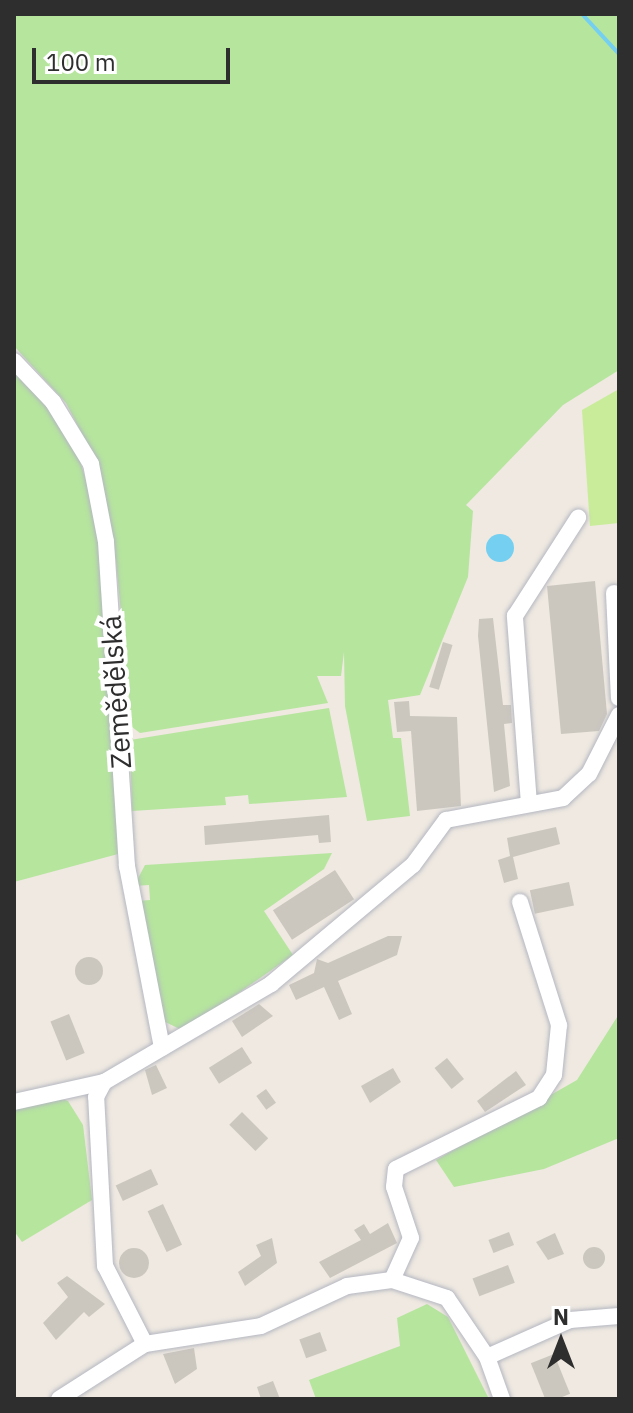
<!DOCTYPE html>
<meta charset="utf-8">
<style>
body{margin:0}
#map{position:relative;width:633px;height:1413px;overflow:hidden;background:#efe9e1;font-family:"IBM Plex Sans",sans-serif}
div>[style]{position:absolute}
.green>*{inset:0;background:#b6e59e}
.pitch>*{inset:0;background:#c9ec9a}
.water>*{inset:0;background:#75cff0}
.round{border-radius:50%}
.stream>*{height:4px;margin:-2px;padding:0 2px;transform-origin:2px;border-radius:2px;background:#75cff0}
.building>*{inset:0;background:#cbc7bf;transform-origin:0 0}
.roads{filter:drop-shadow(0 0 2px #b4b7c1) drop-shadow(0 0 2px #b4b7c1)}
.minor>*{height:16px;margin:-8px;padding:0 8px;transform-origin:8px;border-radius:8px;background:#fff}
span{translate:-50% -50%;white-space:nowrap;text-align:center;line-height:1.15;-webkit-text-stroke:8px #fff;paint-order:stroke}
.street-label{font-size:28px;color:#2e2e2e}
.frame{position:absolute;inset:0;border:16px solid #2e2e2e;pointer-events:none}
.north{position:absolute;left:521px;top:1301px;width:80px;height:80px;-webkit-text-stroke:6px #fff;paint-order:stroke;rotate:0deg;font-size:22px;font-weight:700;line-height:32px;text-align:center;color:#2e2e2e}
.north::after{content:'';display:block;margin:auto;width:28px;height:36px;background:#2e2e2e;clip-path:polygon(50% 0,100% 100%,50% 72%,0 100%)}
.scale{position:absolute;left:32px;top:48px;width:198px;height:36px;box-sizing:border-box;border:4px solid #2e2e2e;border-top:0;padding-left:10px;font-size:24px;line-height:28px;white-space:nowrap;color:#2e2e2e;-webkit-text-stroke:6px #fff;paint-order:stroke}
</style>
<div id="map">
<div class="green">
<div style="clip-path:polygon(14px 14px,619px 14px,619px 370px,563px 405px,466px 505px,473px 511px,468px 577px,420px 695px,388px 700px,393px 738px,401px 738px,410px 816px,367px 821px,345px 706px,344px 652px,341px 676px,317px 676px,328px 703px,140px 733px,132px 727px,116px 561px,93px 455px,66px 403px,14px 346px)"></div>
<div style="clip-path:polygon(14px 362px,75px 446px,94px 505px,115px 696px,118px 854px,14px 882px)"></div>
<div style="clip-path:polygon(329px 708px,347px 797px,249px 804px,248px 795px,225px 797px,226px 805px,132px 811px,130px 740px)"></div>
<div style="clip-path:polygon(332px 853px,324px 869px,264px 911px,293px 955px,184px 1031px,161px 1020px,137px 901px,150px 900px,149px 885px,134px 886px,145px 865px)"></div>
<div style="clip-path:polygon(619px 1014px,619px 1138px,544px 1169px,454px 1187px,436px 1160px,577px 1080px)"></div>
<div style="clip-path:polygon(56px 1097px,68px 1101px,83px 1125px,92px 1200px,22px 1242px,14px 1231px,14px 1110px)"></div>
<div style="clip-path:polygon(427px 1304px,448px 1317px,489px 1399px,316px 1399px,309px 1380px,400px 1346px,397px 1318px)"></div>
</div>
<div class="pitch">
<div style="clip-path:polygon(619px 389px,619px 523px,590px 526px,582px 410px)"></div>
</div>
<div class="water">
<div class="round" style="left:486px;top:534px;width:28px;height:28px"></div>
</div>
<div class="stream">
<div style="left:582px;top:14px;width:54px;rotate:47.2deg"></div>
</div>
<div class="building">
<div style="clip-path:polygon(595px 581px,607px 714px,599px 731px,561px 734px,547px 586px)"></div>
<div style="clip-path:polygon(493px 618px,503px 705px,511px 705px,512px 723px,504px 724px,510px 786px,494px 792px,478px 636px,479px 619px)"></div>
<div style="left:443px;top:642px;width:10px;height:47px;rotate:17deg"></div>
<div style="clip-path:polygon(409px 701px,410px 716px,457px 717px,461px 806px,417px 811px,411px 731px,397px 732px,394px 702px)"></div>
<div style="clip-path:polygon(329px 815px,331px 842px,319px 843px,318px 835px,205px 845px,204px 826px)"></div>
<div style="clip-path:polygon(556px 827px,560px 844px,513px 857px,518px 879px,504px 883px,498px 860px,510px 856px,507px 838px)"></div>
<div style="left:335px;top:870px;width:35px;height:74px;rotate:57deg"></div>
<div style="left:569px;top:882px;width:24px;height:40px;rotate:78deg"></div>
<div style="clip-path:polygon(388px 936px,402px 936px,397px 955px,338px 981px,352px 1014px,339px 1020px,324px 987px,296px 1000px,289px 985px,314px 973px,317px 959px,328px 963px)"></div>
<div class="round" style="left:75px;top:957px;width:28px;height:28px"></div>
<div style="clip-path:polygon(259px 1004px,273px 1016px,242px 1037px,232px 1021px)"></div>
<div style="left:69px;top:1014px;width:42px;height:20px;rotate:68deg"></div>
<div style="left:242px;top:1047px;width:19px;height:39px;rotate:58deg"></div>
<div style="left:447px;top:1058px;width:27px;height:16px;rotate:51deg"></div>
<div style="clip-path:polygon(156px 1065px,167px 1088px,152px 1095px,145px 1070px)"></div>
<div style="clip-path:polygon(393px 1068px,401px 1082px,370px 1103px,361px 1086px)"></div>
<div style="clip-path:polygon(516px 1071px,526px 1085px,485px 1112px,477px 1101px)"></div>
<div style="left:266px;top:1089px;width:17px;height:12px;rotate:54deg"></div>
<div style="left:242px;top:1112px;width:37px;height:18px;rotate:45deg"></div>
<div style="left:151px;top:1169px;width:17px;height:39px;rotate:65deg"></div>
<div style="left:163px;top:1204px;width:45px;height:17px;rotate:65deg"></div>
<div style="clip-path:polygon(388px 1223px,397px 1243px,330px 1278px,319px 1262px,361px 1240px,354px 1230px,364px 1224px,370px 1234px)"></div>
<div style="left:509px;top:1232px;width:14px;height:22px;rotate:69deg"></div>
<div style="clip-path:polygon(555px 1233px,564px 1254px,548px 1260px,536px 1242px)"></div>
<div style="clip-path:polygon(272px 1238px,277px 1263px,245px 1286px,238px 1272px,261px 1256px,256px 1245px)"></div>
<div class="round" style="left:583px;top:1247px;width:22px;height:22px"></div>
<div class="round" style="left:119px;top:1248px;width:30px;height:30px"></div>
<div style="left:508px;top:1265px;width:19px;height:38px;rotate:69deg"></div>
<div style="clip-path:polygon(67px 1276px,105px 1304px,89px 1317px,84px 1312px,56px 1340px,43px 1323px,68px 1297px,57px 1283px)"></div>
<div style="left:320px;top:1332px;width:20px;height:22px;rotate:70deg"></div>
<div style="clip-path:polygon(194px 1348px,197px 1369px,175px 1384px,163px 1354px)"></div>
<div style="left:554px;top:1354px;width:43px;height:25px;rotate:68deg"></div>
<div style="clip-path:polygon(273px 1381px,280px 1399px,261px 1399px,257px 1387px)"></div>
</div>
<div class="roads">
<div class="minor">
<div style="left:14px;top:361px;width:57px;rotate:46.4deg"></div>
<div style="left:53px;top:402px;width:73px;rotate:58.5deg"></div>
<div style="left:91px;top:464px;width:79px;rotate:79.1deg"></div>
<div style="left:106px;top:542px;width:325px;rotate:86.3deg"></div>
<div style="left:127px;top:866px;width:185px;rotate:79.1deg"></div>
<div style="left:614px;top:593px;width:105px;rotate:87.3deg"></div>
<div style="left:529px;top:804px;width:189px;rotate:-94.3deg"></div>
<div style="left:515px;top:616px;width:117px;rotate:-57.3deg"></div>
<div style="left:14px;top:1102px;width:92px;rotate:-12.5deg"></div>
<div style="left:392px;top:1280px;width:46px;rotate:-65.7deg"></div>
<div style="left:411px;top:1238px;width:54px;rotate:-108.4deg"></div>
<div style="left:394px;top:1187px;width:18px;rotate:-84deg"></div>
<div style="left:396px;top:1169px;width:160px;rotate:-26.4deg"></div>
<div style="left:539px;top:1098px;width:27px;rotate:-57deg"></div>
<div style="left:554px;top:1075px;width:50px;rotate:-84.3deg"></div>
<div style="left:559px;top:1025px;width:129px;rotate:-107.6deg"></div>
<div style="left:145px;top:1344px;width:88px;rotate:-117.1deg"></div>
<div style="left:105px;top:1266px;width:169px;rotate:-93deg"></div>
<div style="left:96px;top:1097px;width:17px;rotate:-62deg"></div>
<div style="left:104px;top:1082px;width:194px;rotate:-30.4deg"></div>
<div style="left:271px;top:984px;width:185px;rotate:-40deg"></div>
<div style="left:413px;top:865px;width:56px;rotate:-53.7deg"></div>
<div style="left:446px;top:820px;width:119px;rotate:-10.6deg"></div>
<div style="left:563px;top:798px;width:35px;rotate:-43deg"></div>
<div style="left:589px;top:774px;width:66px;rotate:-63deg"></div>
<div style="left:487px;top:1357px;width:91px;rotate:-24deg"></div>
<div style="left:570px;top:1320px;width:49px;rotate:-4.7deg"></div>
<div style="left:59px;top:1399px;width:102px;rotate:-32.6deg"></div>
<div style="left:145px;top:1344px;width:117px;rotate:-8.8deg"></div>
<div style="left:261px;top:1326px;width:95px;rotate:-24.9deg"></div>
<div style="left:347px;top:1286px;width:45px;rotate:-7.6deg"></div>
<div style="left:392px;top:1280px;width:58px;rotate:18.1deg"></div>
<div style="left:447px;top:1298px;width:71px;rotate:55.9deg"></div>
<div style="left:487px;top:1357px;width:45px;rotate:70.3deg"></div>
</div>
</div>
<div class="street-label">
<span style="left:116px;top:692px;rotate:-94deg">Zemědělská</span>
</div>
<div class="frame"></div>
<div class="north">N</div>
<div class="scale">100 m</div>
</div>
